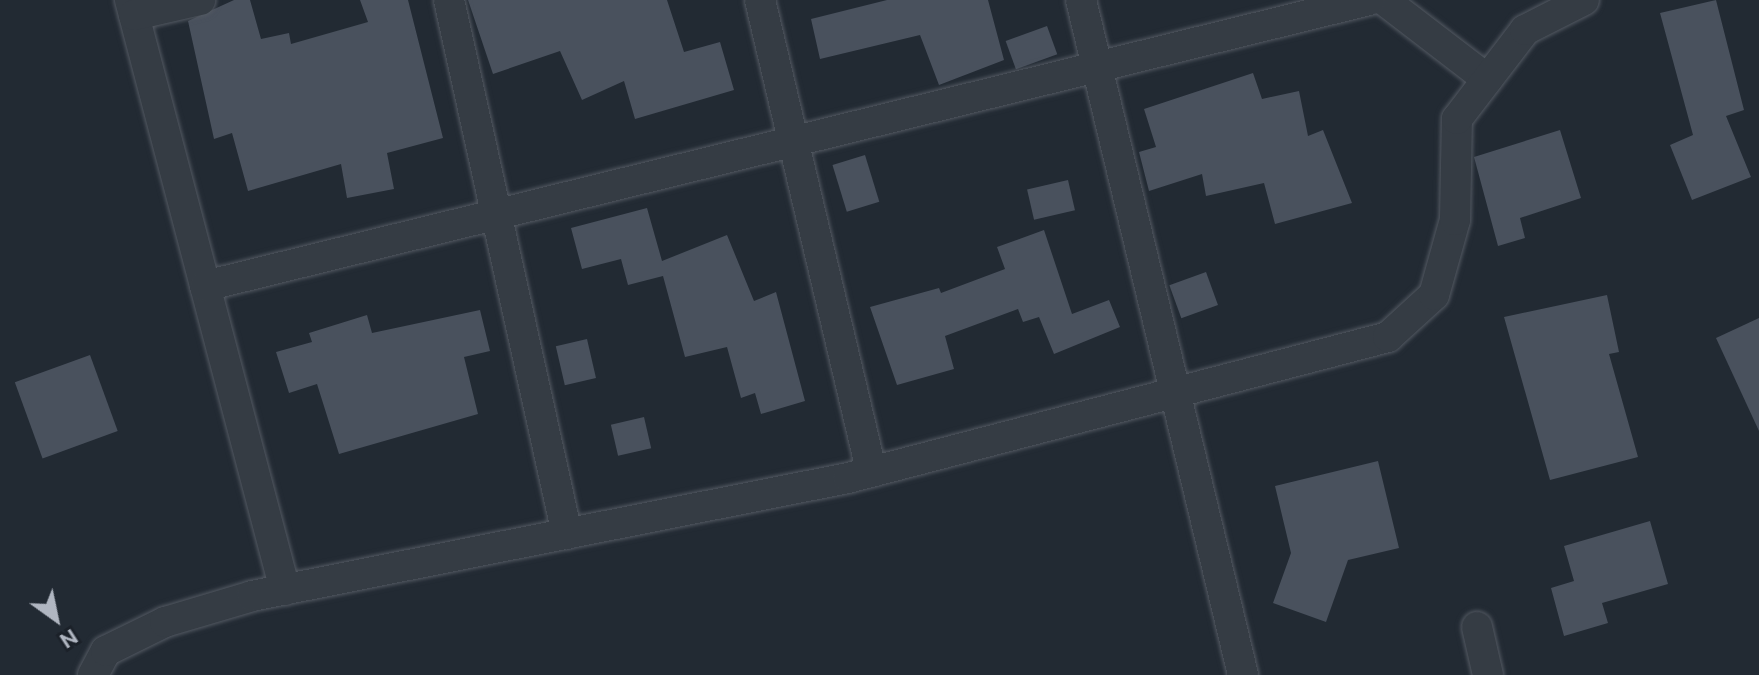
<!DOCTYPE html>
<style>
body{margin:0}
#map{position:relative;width:1759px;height:675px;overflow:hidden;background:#222a33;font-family:Ubuntu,sans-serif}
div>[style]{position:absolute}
.building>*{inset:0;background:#49515d;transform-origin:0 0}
.roads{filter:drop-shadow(0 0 2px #535962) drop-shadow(0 0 2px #535962)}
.minor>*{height:30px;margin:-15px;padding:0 15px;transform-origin:15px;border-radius:15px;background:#353c44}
span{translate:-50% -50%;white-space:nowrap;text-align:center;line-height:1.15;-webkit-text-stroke:6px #1b2129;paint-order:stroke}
.north{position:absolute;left:16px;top:579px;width:80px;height:80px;-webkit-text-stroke:6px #1b2129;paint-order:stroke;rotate:147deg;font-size:22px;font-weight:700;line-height:32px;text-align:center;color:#b0b6c1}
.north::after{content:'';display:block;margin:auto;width:28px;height:36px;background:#b0b6c1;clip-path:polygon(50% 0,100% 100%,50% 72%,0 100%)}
</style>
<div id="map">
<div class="building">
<div style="clip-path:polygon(234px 0,250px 0,261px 39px,289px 33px,291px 44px,368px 22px,360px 0,408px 0,443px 138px,387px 153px,394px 189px,347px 198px,341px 164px,248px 191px,232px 133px,214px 139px,188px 21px)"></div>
<div style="clip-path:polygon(468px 0,667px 0,684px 52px,720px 42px,734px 90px,635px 119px,624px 81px,582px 100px,560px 51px,493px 74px)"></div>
<div style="clip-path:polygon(887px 0,988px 0,1004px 60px,939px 85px,920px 35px,820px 59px,811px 19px)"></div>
<div style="clip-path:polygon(1716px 0,1744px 110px,1726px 116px,1751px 177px,1692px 200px,1670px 145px,1693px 135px,1660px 13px)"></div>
<div style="left:1047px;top:26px;width:30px;height:44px;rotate:70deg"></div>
<div style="clip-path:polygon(1253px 73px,1262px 99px,1299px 91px,1308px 136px,1323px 130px,1352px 203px,1275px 224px,1264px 183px,1206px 196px,1202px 174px,1149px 191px,1139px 152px,1156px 147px,1144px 109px)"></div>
<div style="clip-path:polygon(1560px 130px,1581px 198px,1520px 218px,1525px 238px,1498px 246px,1474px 157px)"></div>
<div style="left:865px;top:155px;width:49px;height:34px;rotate:73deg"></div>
<div style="left:1068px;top:180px;width:31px;height:42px;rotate:77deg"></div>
<div style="clip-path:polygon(647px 208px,662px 261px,727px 235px,754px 301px,776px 292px,805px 401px,761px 414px,755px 393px,741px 398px,727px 347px,685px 357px,663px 276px,628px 285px,621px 259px,582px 269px,571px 228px)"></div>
<div style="clip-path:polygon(1044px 230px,1072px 314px,1109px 300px,1120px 327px,1054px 354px,1039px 317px,1023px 322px,1018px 309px,945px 336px,954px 369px,897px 385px,870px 307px,939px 288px,941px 293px,1005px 269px,997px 247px)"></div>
<div style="left:1206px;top:272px;width:35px;height:39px;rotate:70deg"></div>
<div style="clip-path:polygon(1607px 295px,1619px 352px,1609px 354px,1638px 457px,1550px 480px,1504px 317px)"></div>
<div style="clip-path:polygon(480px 310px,490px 351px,464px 357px,478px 414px,339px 454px,317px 384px,289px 393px,276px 352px,312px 342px,309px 333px,367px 315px,372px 333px)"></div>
<div style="clip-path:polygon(1759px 318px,1759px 431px,1716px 338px)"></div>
<div style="left:587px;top:339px;width:40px;height:32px;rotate:77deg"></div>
<div style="left:90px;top:355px;width:81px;height:80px;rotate:70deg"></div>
<div style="left:644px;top:417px;width:32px;height:34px;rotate:77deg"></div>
<div style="clip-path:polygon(1378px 461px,1399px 548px,1348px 560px,1326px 622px,1273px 603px,1291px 553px,1275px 486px)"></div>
<div style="clip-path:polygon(1650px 521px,1668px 584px,1602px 603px,1608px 623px,1564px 636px,1551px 588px,1574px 581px,1564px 546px)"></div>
</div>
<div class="roads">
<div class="minor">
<div style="left:130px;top:0;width:610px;rotate:75.28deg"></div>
<div style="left:449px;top:0;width:547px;rotate:77.54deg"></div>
<div style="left:760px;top:0;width:485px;rotate:76.7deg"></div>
<div style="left:1081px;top:0;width:694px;rotate:76.5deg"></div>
<div style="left:1384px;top:0;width:130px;rotate:37.5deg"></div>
<div style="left:134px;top:15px;width:68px;rotate:-12.8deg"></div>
<div style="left:205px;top:286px;width:1199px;rotate:-13.8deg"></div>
<div style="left:1477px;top:627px;width:49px;rotate:77.1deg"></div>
<div style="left:93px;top:675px;width:27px;rotate:-62deg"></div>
<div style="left:106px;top:651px;width:66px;rotate:-26.2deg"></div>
<div style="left:165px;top:622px;width:91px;rotate:-16.6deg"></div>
<div style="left:252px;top:596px;width:608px;rotate:-11.2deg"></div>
<div style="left:848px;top:478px;width:558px;rotate:-14.63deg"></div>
<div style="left:1388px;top:337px;width:62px;rotate:-42.4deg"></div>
<div style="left:1434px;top:295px;width:78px;rotate:-74.4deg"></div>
<div style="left:1455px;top:220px;width:101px;rotate:-88.9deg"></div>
<div style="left:1457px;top:119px;width:112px;rotate:-52.6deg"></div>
<div style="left:1525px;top:30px;width:66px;rotate:-27deg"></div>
</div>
</div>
<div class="north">N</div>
</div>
